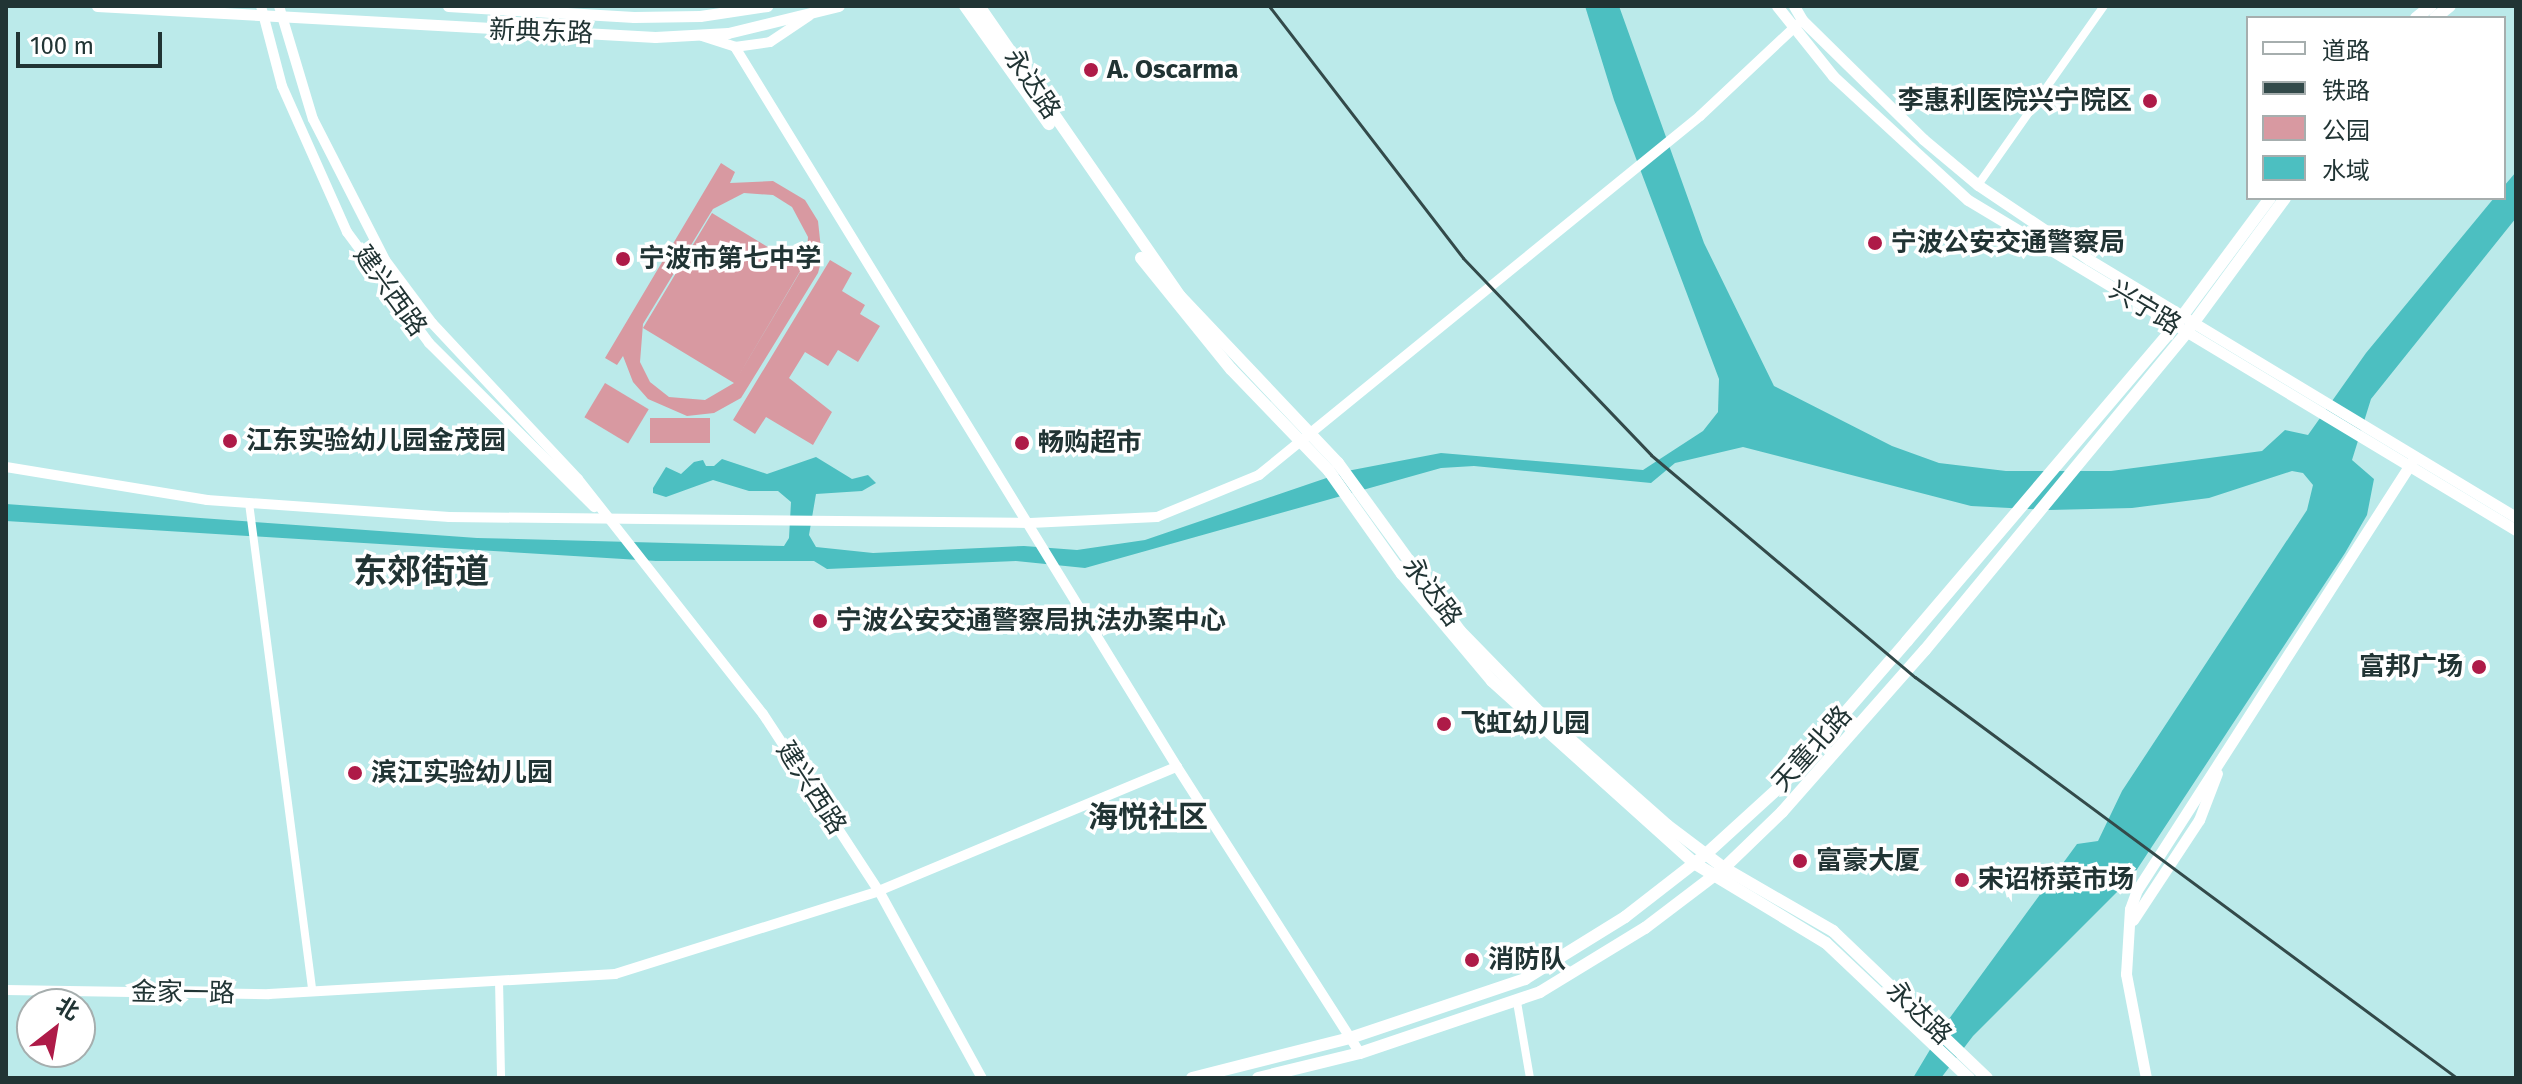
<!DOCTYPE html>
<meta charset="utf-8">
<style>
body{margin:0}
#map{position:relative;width:2522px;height:1084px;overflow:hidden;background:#bbeaea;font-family:"Fira Sans","Noto Sans SC",sans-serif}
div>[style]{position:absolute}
.green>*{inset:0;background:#d899a1;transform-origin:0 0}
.water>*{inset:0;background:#4cbfc1}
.minor>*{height:8px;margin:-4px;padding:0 4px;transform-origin:4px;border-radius:4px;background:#fff}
.tertiary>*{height:10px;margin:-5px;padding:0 5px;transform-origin:5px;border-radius:5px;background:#fff}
.secondary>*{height:11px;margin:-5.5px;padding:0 5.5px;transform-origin:5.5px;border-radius:5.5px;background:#fff}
.primary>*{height:12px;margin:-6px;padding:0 6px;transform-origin:6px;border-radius:6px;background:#fff}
.rail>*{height:3px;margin:-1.5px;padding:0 1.5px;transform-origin:1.5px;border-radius:1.5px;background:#334a4a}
.dots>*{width:22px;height:22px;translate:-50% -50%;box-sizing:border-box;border:4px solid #fff;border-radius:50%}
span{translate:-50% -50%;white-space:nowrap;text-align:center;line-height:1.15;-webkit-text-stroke:7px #fff;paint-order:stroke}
.street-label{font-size:26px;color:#213434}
.poi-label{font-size:26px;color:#213434;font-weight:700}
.left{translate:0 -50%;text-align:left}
.right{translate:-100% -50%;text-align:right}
.quarter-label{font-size:30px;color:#213434;font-weight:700}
.district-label{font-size:34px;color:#213434;font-weight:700}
.frame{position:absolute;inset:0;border:8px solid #213434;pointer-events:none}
.legend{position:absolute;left:2246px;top:16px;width:260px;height:184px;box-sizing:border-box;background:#fff;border:2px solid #a6aeae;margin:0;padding:10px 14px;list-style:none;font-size:24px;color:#213434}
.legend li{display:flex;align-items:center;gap:16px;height:40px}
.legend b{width:40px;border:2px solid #a6aeae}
.north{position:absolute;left:16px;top:988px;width:80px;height:80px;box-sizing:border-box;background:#fff;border:2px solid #a6aeae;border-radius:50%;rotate:31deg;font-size:22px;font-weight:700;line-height:32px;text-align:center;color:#213434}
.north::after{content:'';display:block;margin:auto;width:28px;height:36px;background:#ae1b48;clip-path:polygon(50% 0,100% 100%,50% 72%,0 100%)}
.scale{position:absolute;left:16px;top:32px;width:146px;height:36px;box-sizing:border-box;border:4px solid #213434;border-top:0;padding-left:10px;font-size:24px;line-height:28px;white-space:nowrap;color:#213434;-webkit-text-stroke:6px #fff;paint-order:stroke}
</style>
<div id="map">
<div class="green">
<div style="clip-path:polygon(evenodd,721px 163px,735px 172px,730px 183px,773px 181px,805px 200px,818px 221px,822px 258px,818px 273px,741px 398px,714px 413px,687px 416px,648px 399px,633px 382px,623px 356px,617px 365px,605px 358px,721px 163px,744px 193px,773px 195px,792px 207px,808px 237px,806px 262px,736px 380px,802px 268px,712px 213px,643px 328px,734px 383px,705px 400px,669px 397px,650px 382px,640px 362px,643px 324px,713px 209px,744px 193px)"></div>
<div style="clip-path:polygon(830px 260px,852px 273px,842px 291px,865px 305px,860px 314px,880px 326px,858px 362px,838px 350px,828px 366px,805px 352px,789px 378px,832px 412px,813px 445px,766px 417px,755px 434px,733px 420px)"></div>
<div style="left:605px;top:383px;width:51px;height:40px;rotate:31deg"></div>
<div style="left:650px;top:418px;width:60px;height:25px"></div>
</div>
<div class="water">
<div style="clip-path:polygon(1585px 6px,1619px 6px,1704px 243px,1774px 386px,1892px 446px,1939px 463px,2006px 471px,2111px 471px,2262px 451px,2285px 430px,2308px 435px,2366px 353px,2494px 198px,2504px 198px,2504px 186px,2516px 172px,2516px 218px,2371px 399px,2352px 460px,2374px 479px,2367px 515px,2345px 553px,2132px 877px,1973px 1036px,1941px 1078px,1913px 1078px,1946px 1023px,2077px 844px,2098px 841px,2122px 791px,2307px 510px,2313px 485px,2303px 473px,2292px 471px,2209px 498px,2132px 508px,2049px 510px,1971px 506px,1743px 447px,1675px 463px,1651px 483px,1474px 466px,1441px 468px,1085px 568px,1016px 561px,827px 569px,814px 561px,656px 561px,6px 521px,6px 504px,477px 538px,784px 546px,789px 538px,791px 502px,778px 491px,749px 491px,713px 480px,666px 497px,653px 493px,653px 488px,666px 467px,681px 474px,694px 462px,703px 460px,706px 466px,714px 466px,722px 459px,767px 474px,816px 457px,852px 479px,868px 475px,876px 483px,862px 491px,816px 494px,809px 535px,816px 547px,873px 553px,1024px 546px,1077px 550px,1145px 540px,1347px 471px,1441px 453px,1643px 470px,1703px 431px,1718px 412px,1719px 379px,1614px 100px)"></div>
</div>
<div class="minor">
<div style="left:1978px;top:185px;width:219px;rotate:-54.9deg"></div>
<div style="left:249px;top:503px;width:491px;rotate:82.6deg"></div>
<div style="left:499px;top:980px;width:98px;rotate:88.8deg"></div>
<div style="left:1517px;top:1002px;width:77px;rotate:80.3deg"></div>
</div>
<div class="tertiary">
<div style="left:261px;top:6px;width:83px;rotate:75.3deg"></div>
<div style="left:282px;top:86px;width:160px;rotate:66deg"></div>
<div style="left:347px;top:232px;width:138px;rotate:53.5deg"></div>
<div style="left:429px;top:343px;width:233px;rotate:44.8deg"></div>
<div style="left:279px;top:6px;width:118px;rotate:73.3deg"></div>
<div style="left:313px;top:119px;width:158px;rotate:62.9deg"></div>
<div style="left:385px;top:260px;width:79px;rotate:53.3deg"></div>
<div style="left:432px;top:323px;width:214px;rotate:46.9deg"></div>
<div style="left:578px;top:479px;width:299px;rotate:51.8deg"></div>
<div style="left:763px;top:714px;width:212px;rotate:56.8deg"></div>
<div style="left:879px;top:891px;width:213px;rotate:61.2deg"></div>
<div style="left:702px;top:36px;width:35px;rotate:18deg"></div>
<div style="left:735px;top:47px;width:35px;rotate:-8deg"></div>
<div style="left:770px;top:42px;width:47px;rotate:-33.7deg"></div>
<div style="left:735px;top:47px;width:845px;rotate:58.45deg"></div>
<div style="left:1177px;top:767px;width:340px;rotate:57.4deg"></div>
<div style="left:6px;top:467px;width:204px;rotate:9.3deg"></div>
<div style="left:207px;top:500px;width:243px;rotate:4deg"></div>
<div style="left:449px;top:517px;width:581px;rotate:0.59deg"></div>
<div style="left:1030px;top:523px;width:127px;rotate:-2.7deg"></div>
<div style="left:1157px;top:517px;width:110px;rotate:-22.4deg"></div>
<div style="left:1259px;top:475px;width:569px;rotate:-39.15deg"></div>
<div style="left:1700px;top:116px;width:134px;rotate:-43.2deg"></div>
<div style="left:6px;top:990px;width:263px;rotate:0.9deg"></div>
<div style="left:269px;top:994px;width:347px;rotate:-3.3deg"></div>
<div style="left:615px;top:974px;width:274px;rotate:-17.4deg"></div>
<div style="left:876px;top:892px;width:326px;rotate:-22.6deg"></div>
</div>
<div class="secondary">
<div style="left:97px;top:6px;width:559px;rotate:3.18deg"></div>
<div style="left:655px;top:37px;width:73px;rotate:-3.1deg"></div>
<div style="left:728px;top:33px;width:114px;rotate:-13.7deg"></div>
<div style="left:448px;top:6px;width:186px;rotate:3.4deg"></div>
<div style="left:634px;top:17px;width:66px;rotate:-0.9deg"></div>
<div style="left:700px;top:16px;width:68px;rotate:-8.5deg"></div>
<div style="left:1777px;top:6px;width:90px;rotate:51.3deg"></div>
<div style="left:1833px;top:76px;width:183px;rotate:42.6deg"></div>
<div style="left:1968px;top:200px;width:640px;rotate:31.06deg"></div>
<div style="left:1794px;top:6px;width:16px;rotate:60deg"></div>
<div style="left:1802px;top:20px;width:170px;rotate:44.5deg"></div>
<div style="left:1923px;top:139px;width:72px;rotate:39.9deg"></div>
<div style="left:1978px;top:185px;width:133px;rotate:33.9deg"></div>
<div style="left:2088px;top:259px;width:500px;rotate:31.1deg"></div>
<div style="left:2133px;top:920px;width:120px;rotate:-56.6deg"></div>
<div style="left:2199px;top:820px;width:50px;rotate:-69deg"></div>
<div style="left:2146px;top:1078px;width:106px;rotate:-100.9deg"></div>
<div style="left:2126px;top:974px;width:65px;rotate:-86.5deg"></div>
<div style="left:2130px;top:909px;width:20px;rotate:-70deg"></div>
<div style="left:2137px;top:890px;width:511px;rotate:-57.31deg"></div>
</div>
<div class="primary">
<div style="left:965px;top:6px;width:145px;rotate:54.6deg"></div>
<div style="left:979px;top:6px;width:353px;rotate:55.3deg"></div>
<div style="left:1180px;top:296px;width:230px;rotate:46.6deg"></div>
<div style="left:1338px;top:463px;width:208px;rotate:54deg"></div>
<div style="left:1460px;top:631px;width:109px;rotate:45.7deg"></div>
<div style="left:1536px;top:709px;width:175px;rotate:41.5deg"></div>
<div style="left:1667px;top:825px;width:71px;rotate:37deg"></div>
<div style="left:1724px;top:868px;width:126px;rotate:30deg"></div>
<div style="left:1833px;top:931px;width:213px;rotate:43.7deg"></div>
<div style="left:2416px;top:18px;width:19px;rotate:-39deg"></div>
<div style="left:2435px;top:18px;width:19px;rotate:-39deg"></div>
<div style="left:1141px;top:258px;width:143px;rotate:51deg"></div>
<div style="left:1231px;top:369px;width:141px;rotate:46.1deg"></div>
<div style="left:1329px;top:471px;width:126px;rotate:54.7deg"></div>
<div style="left:1402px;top:574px;width:140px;rotate:49.9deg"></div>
<div style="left:1492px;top:681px;width:272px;rotate:42deg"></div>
<div style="left:1694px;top:863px;width:154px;rotate:31.2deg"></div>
<div style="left:1826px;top:943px;width:197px;rotate:43.4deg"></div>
<div style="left:1192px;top:1078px;width:163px;rotate:-14.2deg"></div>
<div style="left:1350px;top:1038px;width:185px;rotate:-18.6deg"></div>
<div style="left:1525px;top:979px;width:118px;rotate:-31.8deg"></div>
<div style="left:1625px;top:917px;width:101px;rotate:-37.8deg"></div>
<div style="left:1705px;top:855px;width:108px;rotate:-42.4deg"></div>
<div style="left:1785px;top:782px;width:186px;rotate:-49.1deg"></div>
<div style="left:1907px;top:641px;width:414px;rotate:-49.6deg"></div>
<div style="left:2175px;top:326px;width:159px;rotate:-53.4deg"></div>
<div style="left:1258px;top:1078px;width:105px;rotate:-13.8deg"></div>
<div style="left:1360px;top:1053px;width:190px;rotate:-18.7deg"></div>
<div style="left:1540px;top:992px;width:123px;rotate:-31.4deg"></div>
<div style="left:1645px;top:928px;width:99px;rotate:-37.2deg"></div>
<div style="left:1724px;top:868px;width:81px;rotate:-44deg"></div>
<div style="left:1782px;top:812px;width:216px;rotate:-48.6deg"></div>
<div style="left:1925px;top:650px;width:411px;rotate:-50.5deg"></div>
<div style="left:2186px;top:333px;width:167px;rotate:-53.7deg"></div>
</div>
<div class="rail">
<div style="left:1269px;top:6px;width:318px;rotate:52.4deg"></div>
<div style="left:1463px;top:258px;width:272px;rotate:46.3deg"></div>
<div style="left:1651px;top:455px;width:345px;rotate:40.1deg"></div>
<div style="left:1915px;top:677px;width:674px;rotate:36.5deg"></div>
</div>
<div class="dots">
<div style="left:1091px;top:70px;background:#ae1b48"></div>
<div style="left:2150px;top:101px;background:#ae1b48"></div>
<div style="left:1875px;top:243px;background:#ae1b48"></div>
<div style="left:623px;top:259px;background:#ae1b48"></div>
<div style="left:230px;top:441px;background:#ae1b48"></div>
<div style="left:1022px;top:443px;background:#ae1b48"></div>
<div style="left:820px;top:621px;background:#ae1b48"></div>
<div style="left:2479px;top:667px;background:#ae1b48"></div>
<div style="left:1444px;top:724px;background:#ae1b48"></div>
<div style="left:355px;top:773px;background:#ae1b48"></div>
<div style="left:1800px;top:861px;background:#ae1b48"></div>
<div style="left:1962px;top:880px;background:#ae1b48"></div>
<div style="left:1472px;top:960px;background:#ae1b48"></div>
</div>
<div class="street-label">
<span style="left:541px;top:32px;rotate:2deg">新典东路</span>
<span style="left:1032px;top:84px;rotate:56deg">永达路</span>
<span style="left:390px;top:291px;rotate:54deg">建兴西路</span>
<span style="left:2145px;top:308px;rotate:31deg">兴宁路</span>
<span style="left:1432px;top:592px;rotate:53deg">永达路</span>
<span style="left:1812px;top:749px;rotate:-48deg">天童北路</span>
<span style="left:811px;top:788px;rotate:57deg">建兴西路</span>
<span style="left:183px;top:993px;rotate:1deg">金家一路</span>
<span style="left:1919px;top:1013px;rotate:44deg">永达路</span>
</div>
<div class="poi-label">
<span class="left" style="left:1107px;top:70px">A. Oscarma</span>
<span class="right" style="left:2132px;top:101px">李惠利医院兴宁院区</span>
<span class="left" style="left:1891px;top:243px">宁波公安交通警察局</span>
<span class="left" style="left:639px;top:259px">宁波市第七中学</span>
<span class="left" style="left:246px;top:441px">江东实验幼儿园金茂园</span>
<span class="left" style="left:1038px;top:443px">畅购超市</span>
<span class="left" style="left:836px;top:621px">宁波公安交通警察局执法办案中心</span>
<span class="right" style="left:2463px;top:667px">富邦广场</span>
<span class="left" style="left:1460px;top:724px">飞虹幼儿园</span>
<span class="left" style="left:371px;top:773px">滨江实验幼儿园</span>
<span class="left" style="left:1816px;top:861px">富豪大厦</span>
<span class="left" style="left:1978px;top:880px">宋诏桥菜市场</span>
<span class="left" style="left:1488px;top:960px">消防队</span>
</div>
<div class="quarter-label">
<span style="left:1148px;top:817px">海悦社区</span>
</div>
<div class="district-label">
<span style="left:421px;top:572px">东郊街道</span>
</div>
<div class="frame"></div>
<ul class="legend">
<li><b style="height:10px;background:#fff"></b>道路</li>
<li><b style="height:10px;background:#334a4a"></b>铁路</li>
<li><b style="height:22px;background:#d899a1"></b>公园</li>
<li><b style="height:22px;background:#4cbfc1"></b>水域</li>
</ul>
<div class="north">北</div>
<div class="scale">100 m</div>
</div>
